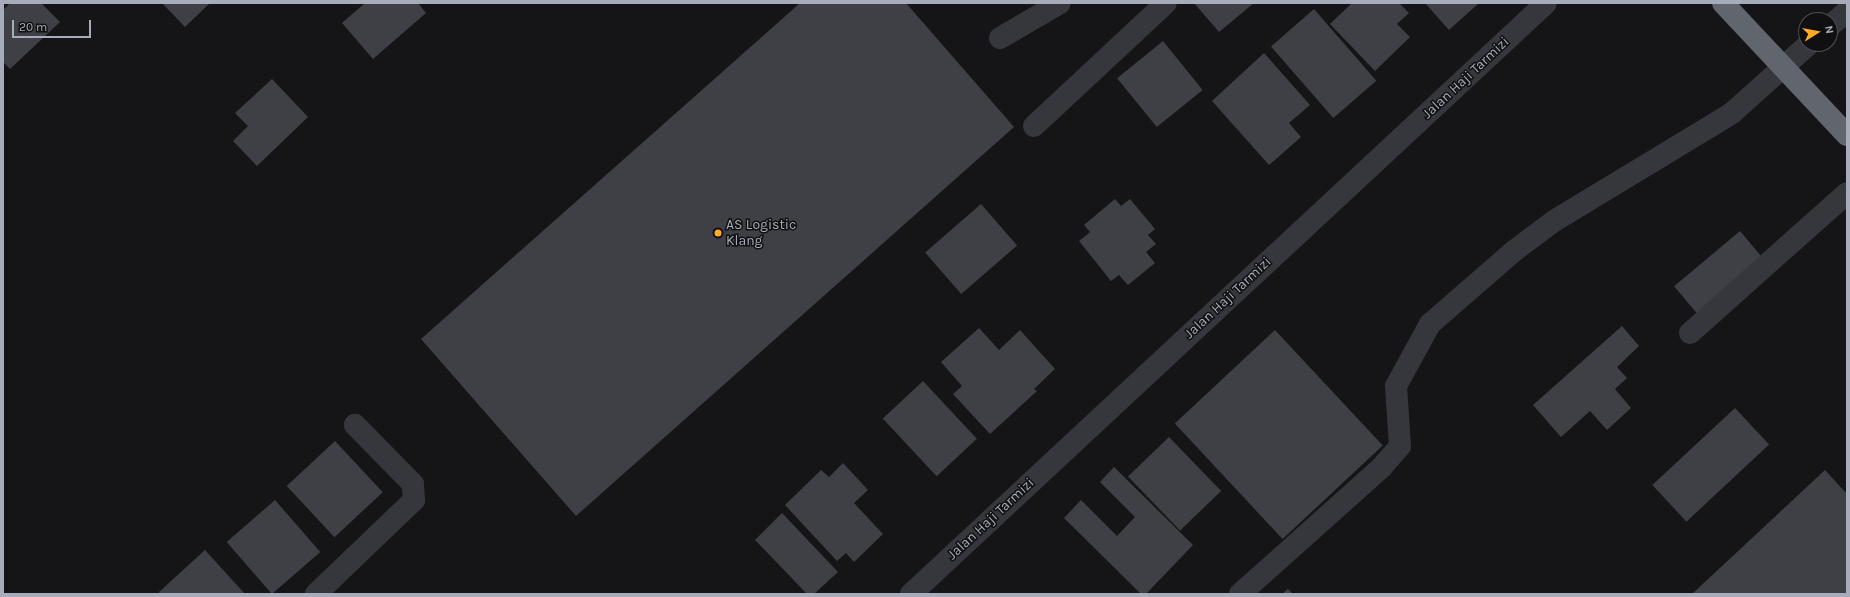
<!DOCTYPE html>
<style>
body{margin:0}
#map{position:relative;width:1850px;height:597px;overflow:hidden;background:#151517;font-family:Karla,sans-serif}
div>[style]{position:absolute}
.building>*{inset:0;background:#3f4045;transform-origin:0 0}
.minor>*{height:22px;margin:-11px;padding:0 11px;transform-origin:11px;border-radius:11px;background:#36373d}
.highway>*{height:22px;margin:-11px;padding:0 11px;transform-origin:11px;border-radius:11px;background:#61656e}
.dots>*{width:11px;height:11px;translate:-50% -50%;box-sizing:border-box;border:2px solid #101012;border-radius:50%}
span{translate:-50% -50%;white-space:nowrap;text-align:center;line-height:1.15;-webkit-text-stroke:3px #101012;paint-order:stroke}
.street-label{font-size:14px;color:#a6acb9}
.poi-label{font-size:14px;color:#a6acb9}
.left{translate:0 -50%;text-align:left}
.frame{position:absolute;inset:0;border:4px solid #a6acb9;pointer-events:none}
.north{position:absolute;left:1798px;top:12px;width:40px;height:40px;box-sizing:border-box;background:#101012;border:1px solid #4c4e55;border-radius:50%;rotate:79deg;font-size:11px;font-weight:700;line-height:16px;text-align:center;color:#a6acb9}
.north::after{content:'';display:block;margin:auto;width:14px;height:18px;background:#ffab25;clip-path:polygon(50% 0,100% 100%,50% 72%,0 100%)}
.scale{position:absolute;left:12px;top:20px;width:79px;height:18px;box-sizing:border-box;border:2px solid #a6acb9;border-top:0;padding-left:5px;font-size:12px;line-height:14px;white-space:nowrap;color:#a6acb9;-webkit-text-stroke:3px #101012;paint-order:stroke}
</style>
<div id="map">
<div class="building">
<div style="clip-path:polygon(10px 3px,41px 3px,60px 22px,10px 69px,3px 62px,3px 10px)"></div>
<div style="clip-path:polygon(162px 3px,210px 3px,185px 27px)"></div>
<div style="clip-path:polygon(365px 3px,418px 3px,426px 13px,373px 59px,342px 23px)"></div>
<div style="clip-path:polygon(800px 3px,906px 3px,1014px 127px,576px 516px,421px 339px)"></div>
<div style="clip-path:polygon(1194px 3px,1254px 3px,1219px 32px)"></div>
<div style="clip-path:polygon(1352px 3px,1399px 3px,1409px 13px,1397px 24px,1410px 37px,1375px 71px,1330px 24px)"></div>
<div style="clip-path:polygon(1425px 3px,1479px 3px,1449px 30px)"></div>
<div style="left:1314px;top:9px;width:95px;height:57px;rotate:49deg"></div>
<div style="left:1163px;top:41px;width:63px;height:59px;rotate:51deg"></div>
<div style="clip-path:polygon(1264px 53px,1310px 105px,1289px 123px,1301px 137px,1269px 165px,1212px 101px)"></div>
<div style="clip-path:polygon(272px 79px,308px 117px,257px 166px,233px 141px,248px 126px,235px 113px)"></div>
<div style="clip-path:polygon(1115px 199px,1121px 206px,1130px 199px,1155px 229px,1148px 235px,1156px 244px,1146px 252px,1155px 263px,1128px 285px,1119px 275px,1111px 281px,1079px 241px,1090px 232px,1084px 225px)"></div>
<div style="left:981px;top:204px;width:55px;height:74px;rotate:49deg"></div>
<div style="left:1740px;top:231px;width:35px;height:86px;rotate:50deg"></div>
<div style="clip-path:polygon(1622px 326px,1639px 346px,1617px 367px,1627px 378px,1615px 389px,1631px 408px,1607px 430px,1590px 411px,1561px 437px,1533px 405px)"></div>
<div style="clip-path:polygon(979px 328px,999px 350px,1020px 330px,1055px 369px,1034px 389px,1037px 391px,990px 434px,953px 394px,962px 386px,941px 362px)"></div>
<div style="left:1275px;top:330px;width:158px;height:137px;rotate:47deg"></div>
<div style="left:923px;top:381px;width:79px;height:55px;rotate:47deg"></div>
<div style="left:1735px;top:408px;width:50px;height:113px;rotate:47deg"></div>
<div style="left:1169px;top:437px;width:75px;height:57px;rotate:46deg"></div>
<div style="left:335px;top:441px;width:70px;height:66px;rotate:47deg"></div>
<div style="clip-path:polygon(843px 463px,868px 490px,854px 503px,883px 534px,854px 562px,846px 553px,837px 561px,785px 505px,821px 470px,829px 477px)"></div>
<div style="clip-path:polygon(1114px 467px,1193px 545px,1146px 594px,1141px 594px,1064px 518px,1081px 500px,1117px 536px,1135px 517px,1100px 482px)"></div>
<div style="clip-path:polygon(1825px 470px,1847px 494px,1847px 594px,1692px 594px)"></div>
<div style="left:275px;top:500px;width:69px;height:64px;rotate:49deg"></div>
<div style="clip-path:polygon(782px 513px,838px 572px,814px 594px,807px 594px,755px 540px)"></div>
<div style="clip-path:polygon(205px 550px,245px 594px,160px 594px,159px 592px)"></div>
<div style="clip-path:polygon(1288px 589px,1293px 594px,1282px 594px)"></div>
</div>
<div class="minor">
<div style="left:1830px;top:26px;width:23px;rotate:-41deg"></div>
<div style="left:1000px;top:38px;width:69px;rotate:-30.3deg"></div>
<div style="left:1034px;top:126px;width:180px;rotate:-43deg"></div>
<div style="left:1690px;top:333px;width:210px;rotate:-41.7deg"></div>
<div style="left:316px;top:594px;width:136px;rotate:-43.8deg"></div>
<div style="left:414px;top:500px;width:16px;rotate:-94deg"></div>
<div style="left:413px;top:484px;width:83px;rotate:-134.5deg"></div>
<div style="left:911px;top:594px;width:867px;rotate:-42.94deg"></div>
<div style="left:1240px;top:594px;width:189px;rotate:-41.8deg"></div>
<div style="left:1381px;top:468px;width:29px;rotate:-49deg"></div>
<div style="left:1400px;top:446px;width:60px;rotate:-93.8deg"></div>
<div style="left:1396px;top:386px;width:71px;rotate:-61.3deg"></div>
<div style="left:1430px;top:324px;width:111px;rotate:-41deg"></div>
<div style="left:1514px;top:251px;width:50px;rotate:-36.9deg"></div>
<div style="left:1554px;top:221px;width:208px;rotate:-31.2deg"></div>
<div style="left:1732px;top:113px;width:103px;rotate:-41.9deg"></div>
</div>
<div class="highway">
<div style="left:1723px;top:3px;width:181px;rotate:46.8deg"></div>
</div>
<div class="dots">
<div style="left:718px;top:233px;background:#ffab25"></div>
</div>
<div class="street-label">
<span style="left:1466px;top:78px;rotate:-43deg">Jalan Haji Tarmizi</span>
<span style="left:1228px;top:298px;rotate:-43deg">Jalan Haji Tarmizi</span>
<span style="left:991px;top:519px;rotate:-43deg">Jalan Haji Tarmizi</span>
</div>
<div class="poi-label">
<span class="left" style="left:726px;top:233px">AS Logistic<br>Klang</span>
</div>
<div class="frame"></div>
<div class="north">N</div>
<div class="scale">20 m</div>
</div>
